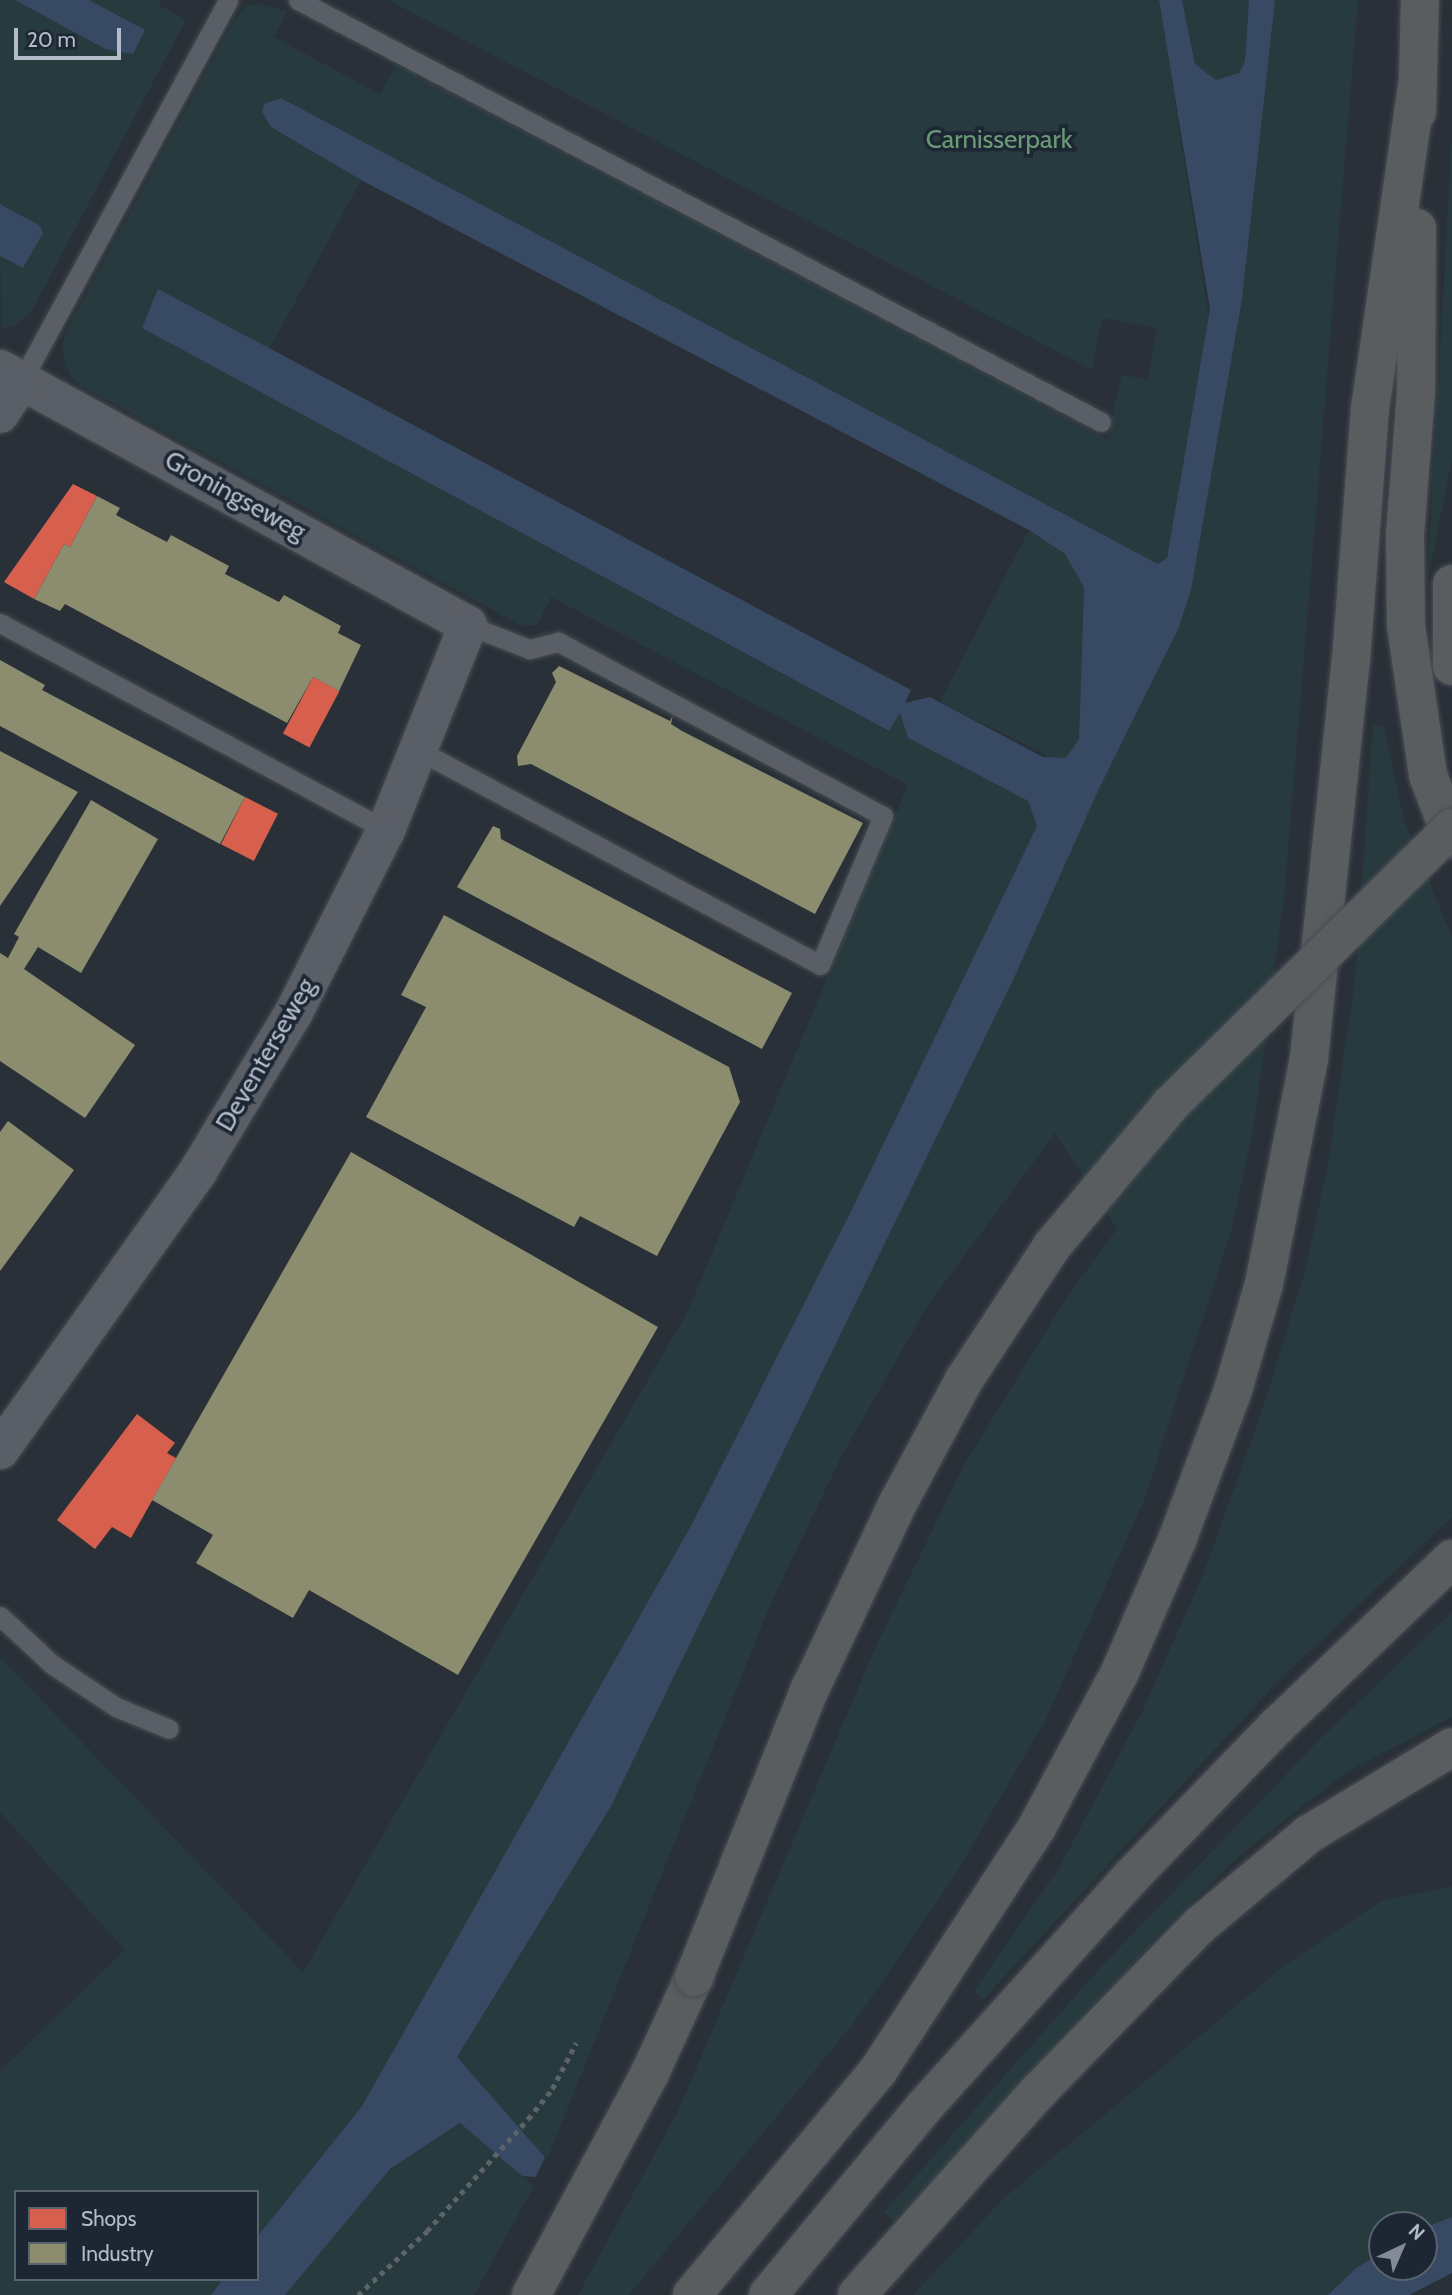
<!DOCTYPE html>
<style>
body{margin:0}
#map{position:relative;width:1452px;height:2295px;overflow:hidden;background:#2a3038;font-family:Cabin,sans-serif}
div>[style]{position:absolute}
.green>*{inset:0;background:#273a3e}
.water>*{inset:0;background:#384963}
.pier>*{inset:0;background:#2a3038}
.shops>*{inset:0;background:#d6604d;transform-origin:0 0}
.industry>*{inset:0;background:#8c8c6e}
.path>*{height:4.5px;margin-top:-2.25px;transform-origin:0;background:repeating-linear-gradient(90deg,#5d636a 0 5px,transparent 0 10px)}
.roads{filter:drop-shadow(0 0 2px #484c53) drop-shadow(0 0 2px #484c53)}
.service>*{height:19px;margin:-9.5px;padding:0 9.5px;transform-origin:9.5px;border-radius:9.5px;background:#5a5e66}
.minor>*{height:38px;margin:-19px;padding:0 19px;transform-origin:19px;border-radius:19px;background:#5a5e66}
.motorway>*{height:38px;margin:-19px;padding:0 19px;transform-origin:19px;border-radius:19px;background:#5a5d60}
.bridges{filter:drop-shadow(0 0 2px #474c53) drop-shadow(0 0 2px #474c53)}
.motorway-bridge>*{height:38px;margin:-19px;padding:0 19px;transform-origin:19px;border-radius:19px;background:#5a5d60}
span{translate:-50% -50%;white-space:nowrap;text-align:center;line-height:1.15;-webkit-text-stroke:7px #1d2633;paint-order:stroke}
.park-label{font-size:26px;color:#6b9a76}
.street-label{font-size:26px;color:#b4bcc9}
.legend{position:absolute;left:14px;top:2190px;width:245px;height:91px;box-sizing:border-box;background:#1d2633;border:2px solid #59626f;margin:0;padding:9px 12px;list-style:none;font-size:21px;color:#b4bcc9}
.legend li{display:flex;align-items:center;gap:14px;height:35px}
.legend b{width:35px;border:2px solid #59626f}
.north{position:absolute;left:1368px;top:2211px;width:70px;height:70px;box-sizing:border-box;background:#1d2633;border:2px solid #59626f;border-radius:50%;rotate:44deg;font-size:19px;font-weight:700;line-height:28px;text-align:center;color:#b4bcc9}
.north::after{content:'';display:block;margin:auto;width:24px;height:32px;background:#848b96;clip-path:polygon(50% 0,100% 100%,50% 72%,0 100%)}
.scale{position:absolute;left:14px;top:28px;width:107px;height:32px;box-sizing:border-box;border:4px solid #b4bcc9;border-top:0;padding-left:9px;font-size:21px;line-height:24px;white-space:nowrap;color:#b4bcc9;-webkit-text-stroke:5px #1d2633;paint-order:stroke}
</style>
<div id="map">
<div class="green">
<div style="clip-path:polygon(0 0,15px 0,105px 49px,144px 30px,89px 0,161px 0,159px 5px,186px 20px,31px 312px,13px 326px,2px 328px,0 256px,23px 268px,39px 225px,0 204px)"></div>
<div style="clip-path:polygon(388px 0,1159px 0,1210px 324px,1167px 559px,1158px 564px,281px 98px,271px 104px,271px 127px,361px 180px,269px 350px,159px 290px,143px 328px,888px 731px,900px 712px,908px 738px,1028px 801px,1037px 826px,850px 1213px,692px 1524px,362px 2106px,257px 2237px,257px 2192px,16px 2192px,16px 2279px,223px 2279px,211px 2295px,0 2295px,0 2071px,125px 1950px,0 1812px,0 1657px,303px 1972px,687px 1313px,908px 785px,551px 597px,537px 625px,522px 626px,77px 384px,66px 367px,62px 345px,67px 329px,236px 17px,246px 6px,258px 4px,287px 11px,274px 37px,380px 94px,396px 65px,1107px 439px,1122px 375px,1148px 379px,1157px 328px,1102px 318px,1092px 370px)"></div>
<div style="clip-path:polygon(1182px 0,1249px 0,1245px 61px,1239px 73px,1216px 81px,1195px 64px)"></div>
<div style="clip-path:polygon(1275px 0,1358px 0,1285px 889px,1254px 1125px,1231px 1232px,1144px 1500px,1046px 1719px,954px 1877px,853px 2024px,629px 2295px,578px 2295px,678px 2111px,876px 1646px,963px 1467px,1067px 1297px,1117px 1229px,1055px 1133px,928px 1305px,842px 1455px,771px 1603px,546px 2162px,457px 2057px,610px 1808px,1014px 978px,1098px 791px,1179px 627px,1191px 590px)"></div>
<div style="clip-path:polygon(1452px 134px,1452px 459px,1427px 584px)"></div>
<div style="clip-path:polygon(1029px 530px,1065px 554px,1084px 587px,1079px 739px,1066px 758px,1057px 761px,940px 702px)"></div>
<div style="clip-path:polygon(1373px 724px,1384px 727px,1404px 820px,1452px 937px,1452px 1517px,1279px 1680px,983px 2000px,974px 1991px,1059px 1868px,1142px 1712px,1203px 1575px,1261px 1414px,1305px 1271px,1328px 1164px,1355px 980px)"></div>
<div style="clip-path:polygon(1452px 1612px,1452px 1717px,1346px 1772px,1236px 1859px,1163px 1931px,894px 2222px,884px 2212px,1099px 1969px,1320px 1739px)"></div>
<div style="clip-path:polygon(1452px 1886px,1452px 2217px,1424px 2228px,1382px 2225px,1382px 2253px,1356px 2268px,1328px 2295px,913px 2295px,1005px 2197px,1289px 1962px,1381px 1901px)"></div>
<div style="clip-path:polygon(461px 2123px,534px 2186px,474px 2295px,285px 2295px,390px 2169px)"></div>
</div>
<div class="water">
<div style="clip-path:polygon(15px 0,89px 0,145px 30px,133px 54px,105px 49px)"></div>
<div style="clip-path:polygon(1159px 0,1182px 0,1195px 64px,1216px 80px,1239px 73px,1245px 61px,1249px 0,1275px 0,1242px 299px,1191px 590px,1179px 627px,1098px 791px,1014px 978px,610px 1808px,457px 2057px,564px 2179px,522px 2176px,460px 2123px,390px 2169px,285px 2295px,211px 2295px,223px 2279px,257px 2279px,257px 2237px,362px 2106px,692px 1524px,850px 1213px,1037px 826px,1028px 801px,908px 738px,900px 713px,889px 731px,142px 328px,158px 289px,911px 690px,905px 703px,930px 697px,1043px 757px,1066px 758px,1079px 739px,1084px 587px,1065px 554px,1029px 530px,361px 180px,271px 127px,262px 112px,264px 104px,281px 98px,1158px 564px,1167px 558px,1210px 309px)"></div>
<div style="clip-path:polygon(0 204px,39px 225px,43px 233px,23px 268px,0 256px)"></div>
<div style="clip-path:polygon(1452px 2217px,1452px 2273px,1409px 2295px,1328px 2295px,1356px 2268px,1382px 2253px,1382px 2267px,1424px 2267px,1424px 2228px)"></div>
</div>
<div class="pier">
<div style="clip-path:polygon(546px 2156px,567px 2178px,555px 2192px,533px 2182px)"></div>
</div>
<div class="shops">
<div style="clip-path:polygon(73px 484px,97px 496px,70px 547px,64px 544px,34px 599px,4px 582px)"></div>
<div style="left:313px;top:677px;width:30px;height:64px;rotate:28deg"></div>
<div style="left:245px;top:797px;width:37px;height:53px;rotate:27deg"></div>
<div style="clip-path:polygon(137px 1414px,175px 1443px,167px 1453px,176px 1458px,131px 1538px,112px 1527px,95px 1549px,57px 1520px)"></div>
</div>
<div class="industry">
<div style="clip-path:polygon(97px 496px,120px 508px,116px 515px,140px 528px,167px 542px,171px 535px,229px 566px,225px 574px,279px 602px,284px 595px,341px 626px,338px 633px,361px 645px,339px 691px,313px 677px,287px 723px,65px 604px,60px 611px,34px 599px,64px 544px,70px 547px)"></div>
<div style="clip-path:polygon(0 660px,45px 685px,42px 690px,245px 797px,220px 844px,0 726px)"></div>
<div style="clip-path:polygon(559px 666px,670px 721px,673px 715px,671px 724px,682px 731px,863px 823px,815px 914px,531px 764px,518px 766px,517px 756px,556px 682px,552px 673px)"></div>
<div style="clip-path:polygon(0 751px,78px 792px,0 906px)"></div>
<div style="clip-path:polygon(91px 800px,158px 839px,81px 973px,38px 947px,24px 969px,135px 1045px,85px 1118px,0 1061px,0 953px,8px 958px,19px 937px,14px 934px)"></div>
<div style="clip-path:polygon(493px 826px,500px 829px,501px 839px,792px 993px,762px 1049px,457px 887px)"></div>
<div style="clip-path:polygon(444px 915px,729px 1067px,740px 1102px,657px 1256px,580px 1216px,574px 1227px,366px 1117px,426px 1007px,401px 995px)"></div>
<div style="clip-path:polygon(8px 1121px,74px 1170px,0 1271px,0 1132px)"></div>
<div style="clip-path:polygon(351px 1152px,658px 1327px,458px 1675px,309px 1590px,293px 1618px,196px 1563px,213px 1535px,152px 1500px)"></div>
</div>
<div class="path">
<div style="left:358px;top:2295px;width:94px;rotate:-42.8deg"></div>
<div style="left:427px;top:2231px;width:151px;rotate:-48deg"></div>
<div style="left:528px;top:2119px;width:38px;rotate:-51deg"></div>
<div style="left:552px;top:2089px;width:52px;rotate:-62.4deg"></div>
</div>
<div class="roads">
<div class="service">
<div style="left:298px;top:0;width:907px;rotate:27.72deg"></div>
<div style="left:22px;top:380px;width:432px;rotate:-61.5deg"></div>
<div style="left:0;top:623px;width:438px;rotate:28.2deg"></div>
<div style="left:418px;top:750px;width:456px;rotate:28.1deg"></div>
<div style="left:820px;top:965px;width:162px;rotate:-67.1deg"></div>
<div style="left:883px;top:816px;width:369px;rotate:-151.8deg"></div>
<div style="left:558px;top:642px;width:30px;rotate:166deg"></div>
<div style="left:529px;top:649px;width:66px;rotate:-158.5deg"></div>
<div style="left:0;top:1616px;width:72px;rotate:42.8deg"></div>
<div style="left:53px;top:1665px;width:76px;rotate:33.7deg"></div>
<div style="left:116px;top:1707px;width:57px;rotate:22.5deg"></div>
</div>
<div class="minor">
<div style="left:0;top:369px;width:533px;rotate:28.68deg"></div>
<div style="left:468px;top:625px;width:221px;rotate:111.8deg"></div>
<div style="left:386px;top:830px;width:204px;rotate:116.8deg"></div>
<div style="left:294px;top:1012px;width:188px;rotate:121.1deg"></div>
<div style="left:197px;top:1173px;width:340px;rotate:125.4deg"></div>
<div style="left:0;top:414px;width:40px;rotate:-57.1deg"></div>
</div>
<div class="motorway">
<div style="left:1417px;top:112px;width:112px;rotate:-88.5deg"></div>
<div style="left:1417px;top:228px;width:164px;rotate:90.3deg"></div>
<div style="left:1416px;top:392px;width:142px;rotate:94.4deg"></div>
<div style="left:1405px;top:534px;width:92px;rotate:89.4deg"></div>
<div style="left:1406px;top:626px;width:151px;rotate:81.6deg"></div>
<div style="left:1428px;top:775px;width:68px;rotate:69.4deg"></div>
<div style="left:1452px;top:584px;width:82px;rotate:90deg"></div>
<div style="left:531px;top:2295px;width:250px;rotate:-61.8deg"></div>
<div style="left:649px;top:2075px;width:108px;rotate:-65.3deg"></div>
<div style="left:692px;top:2295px;width:291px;rotate:-50.3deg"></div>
<div style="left:878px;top:2071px;width:291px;rotate:-56.9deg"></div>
<div style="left:1037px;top:1827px;width:176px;rotate:-61.8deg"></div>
<div style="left:1120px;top:1672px;width:144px;rotate:-66.6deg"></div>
<div style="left:1177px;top:1540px;width:160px;rotate:-69.5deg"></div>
<div style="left:1233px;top:1390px;width:110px;rotate:-73.7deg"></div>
<div style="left:1264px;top:1284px;width:230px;rotate:-78.7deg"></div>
<div style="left:1309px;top:1058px;width:399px;rotate:-84deg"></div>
<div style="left:1351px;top:661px;width:253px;rotate:-85.7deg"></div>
<div style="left:1370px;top:409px;width:325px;rotate:-81.7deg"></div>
<div style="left:768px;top:2295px;width:244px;rotate:-50.3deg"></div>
<div style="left:924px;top:2107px;width:311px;rotate:-48deg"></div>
<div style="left:1132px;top:1876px;width:209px;rotate:-46deg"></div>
<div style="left:1277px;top:1726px;width:242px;rotate:-43.7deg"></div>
<div style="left:857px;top:2295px;width:272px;rotate:-48.3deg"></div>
<div style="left:1038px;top:2092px;width:233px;rotate:-45.9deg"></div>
<div style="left:1200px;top:1925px;width:142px;rotate:-39.9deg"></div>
<div style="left:1309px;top:1834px;width:167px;rotate:-31.3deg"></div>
</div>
</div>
<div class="bridges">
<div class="motorway-bridge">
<div style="left:694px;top:1977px;width:310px;rotate:-68.1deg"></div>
<div style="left:810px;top:1689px;width:206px;rotate:-64.7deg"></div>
<div style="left:898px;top:1503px;width:140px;rotate:-61.8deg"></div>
<div style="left:964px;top:1380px;width:160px;rotate:-56.7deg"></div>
<div style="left:1052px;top:1246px;width:185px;rotate:-50deg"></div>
<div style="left:1171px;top:1104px;width:394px;rotate:-44.5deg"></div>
</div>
</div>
<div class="park-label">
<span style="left:999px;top:140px">Carnisserpark</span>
</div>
<div class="street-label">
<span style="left:235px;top:496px;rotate:29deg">Groningseweg</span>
<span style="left:266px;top:1055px;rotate:-60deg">Deventerseweg</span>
</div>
<ul class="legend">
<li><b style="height:19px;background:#d6604d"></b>Shops</li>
<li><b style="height:19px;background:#8c8c6e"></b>Industry</li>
</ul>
<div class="north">N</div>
<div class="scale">20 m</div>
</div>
